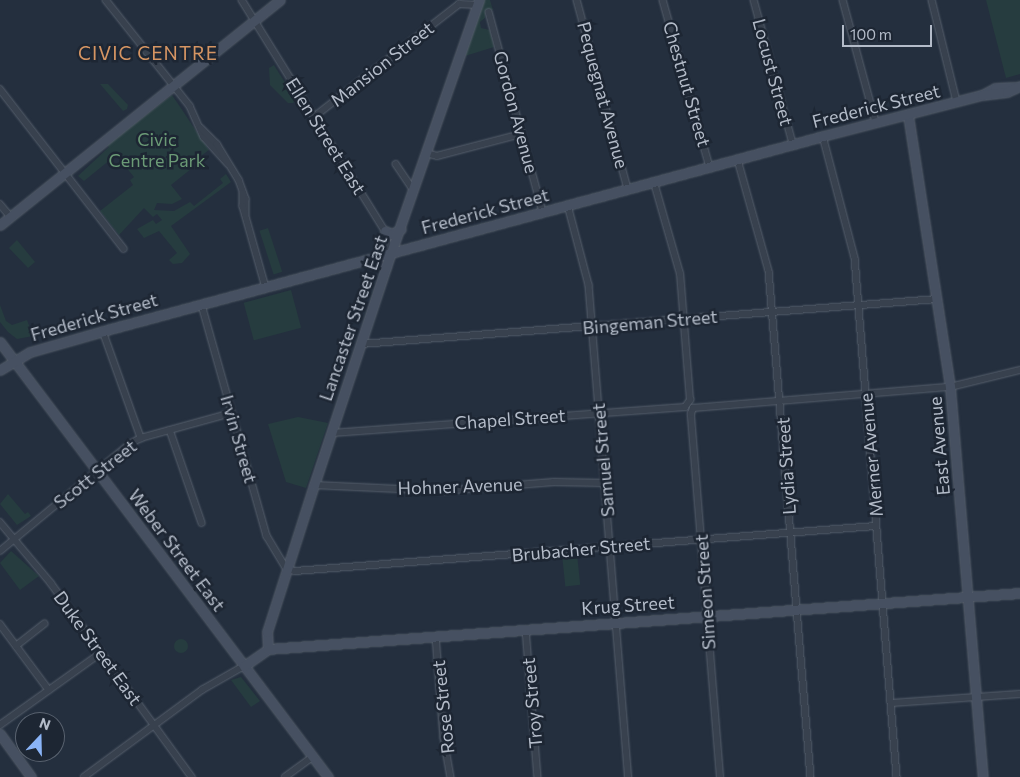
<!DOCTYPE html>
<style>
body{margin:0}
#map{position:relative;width:1020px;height:777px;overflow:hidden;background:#242f3e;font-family:Commissioner,sans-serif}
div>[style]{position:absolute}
.green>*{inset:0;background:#263c3f;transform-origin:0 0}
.round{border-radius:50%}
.roads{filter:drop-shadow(0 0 1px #565f6c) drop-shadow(0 0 1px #565f6c)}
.street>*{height:5.5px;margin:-2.75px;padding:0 2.75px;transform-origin:2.75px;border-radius:2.75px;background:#38414e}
.secondary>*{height:9px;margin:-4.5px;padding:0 4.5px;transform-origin:4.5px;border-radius:4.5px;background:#465061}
span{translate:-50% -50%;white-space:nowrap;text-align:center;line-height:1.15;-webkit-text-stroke:5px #1d2633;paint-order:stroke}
.street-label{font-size:18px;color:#b4bcc9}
.park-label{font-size:18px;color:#6b9a76}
.neighbourhood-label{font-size:19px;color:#d59563;letter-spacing:1px}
.north{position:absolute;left:15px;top:712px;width:50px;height:50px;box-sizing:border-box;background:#1d2633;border:1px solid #59626f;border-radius:50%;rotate:21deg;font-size:14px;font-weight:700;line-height:20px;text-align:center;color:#b4bcc9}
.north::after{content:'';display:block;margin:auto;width:18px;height:22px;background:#8ab4f8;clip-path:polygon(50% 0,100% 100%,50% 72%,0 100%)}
.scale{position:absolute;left:842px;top:25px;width:90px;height:22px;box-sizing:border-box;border:2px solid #b4bcc9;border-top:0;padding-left:6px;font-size:15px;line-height:18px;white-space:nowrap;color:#b4bcc9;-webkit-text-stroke:4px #1d2633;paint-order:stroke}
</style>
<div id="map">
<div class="green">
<div style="clip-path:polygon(483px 0,490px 0,493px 10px,485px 12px,485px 18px,480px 22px,481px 28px,490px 30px,494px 47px,465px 56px)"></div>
<div style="clip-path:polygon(986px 0,1020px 0,1020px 74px,1006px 78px)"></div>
<div style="clip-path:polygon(274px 65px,296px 100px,293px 103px,288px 103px,270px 85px,269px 68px)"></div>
<div style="clip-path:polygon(100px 84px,108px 84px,128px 105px,127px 109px,123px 111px)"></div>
<div style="clip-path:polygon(172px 95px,209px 150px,189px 165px,191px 169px,171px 185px,182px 199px,172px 204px,157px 203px,154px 210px,174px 211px,190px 202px,194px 206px,223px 183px,220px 179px,226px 174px,231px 182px,171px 226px,190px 254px,182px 263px,173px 264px,169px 260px,177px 253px,159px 231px,144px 238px,137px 229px,153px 220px,156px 224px,162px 220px,157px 214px,153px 217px,144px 208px,119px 235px,100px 211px,133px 185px,130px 180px,134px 177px,116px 155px,84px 181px,78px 176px,109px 147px,107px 145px)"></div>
<div style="left:268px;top:228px;width:46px;height:9px;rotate:72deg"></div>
<div style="clip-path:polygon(17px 240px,35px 262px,28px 268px,9px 248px)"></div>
<div style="left:291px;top:290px;width:39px;height:49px;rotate:75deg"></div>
<div style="clip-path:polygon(0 305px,6px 321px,12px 325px,27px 320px,33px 336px,17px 339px,8px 332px,0 322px)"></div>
<div style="clip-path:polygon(298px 417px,328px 423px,306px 488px,286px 482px,268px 424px)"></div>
<div style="clip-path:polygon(8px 494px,25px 514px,28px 512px,31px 516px,17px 525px,0 504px)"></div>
<div style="clip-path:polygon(11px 551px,39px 576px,20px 590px,0 563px)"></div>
<div style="left:577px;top:554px;width:31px;height:15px;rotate:84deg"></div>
<div class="round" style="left:174px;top:639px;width:14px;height:14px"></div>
<div style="clip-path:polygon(241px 677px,260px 701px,251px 707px,231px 680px)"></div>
</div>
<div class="roads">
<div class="street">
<div style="left:106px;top:0;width:135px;rotate:51.6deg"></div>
<div style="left:190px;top:106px;width:34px;rotate:66deg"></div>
<div style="left:204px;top:137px;width:36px;rotate:48deg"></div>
<div style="left:242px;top:0;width:272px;rotate:58.2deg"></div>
<div style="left:385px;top:231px;width:21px;rotate:76deg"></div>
<div style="left:577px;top:0;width:196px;rotate:74.9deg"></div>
<div style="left:663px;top:0;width:173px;rotate:74.3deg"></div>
<div style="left:754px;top:0;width:149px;rotate:74.8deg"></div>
<div style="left:843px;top:0;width:126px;rotate:74.9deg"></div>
<div style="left:932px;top:0;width:105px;rotate:76.2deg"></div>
<div style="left:489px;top:12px;width:207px;rotate:74.9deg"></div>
<div style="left:0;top:89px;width:202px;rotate:52.2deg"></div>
<div style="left:314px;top:117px;width:184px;rotate:-37.9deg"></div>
<div style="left:459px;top:4px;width:19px;rotate:3deg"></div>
<div style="left:201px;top:128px;width:23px;rotate:45deg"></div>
<div style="left:217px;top:144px;width:42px;rotate:58.6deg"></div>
<div style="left:239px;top:180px;width:20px;rotate:70deg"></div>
<div style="left:246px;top:199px;width:15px;rotate:90deg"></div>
<div style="left:823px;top:136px;width:126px;rotate:75.3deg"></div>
<div style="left:855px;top:258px;width:521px;rotate:85.37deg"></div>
<div style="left:426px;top:153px;width:11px;rotate:15deg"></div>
<div style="left:437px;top:156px;width:87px;rotate:-14.7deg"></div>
<div style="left:738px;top:160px;width:115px;rotate:74.4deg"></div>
<div style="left:769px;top:271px;width:508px;rotate:85.26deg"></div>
<div style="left:396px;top:164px;width:30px;rotate:56deg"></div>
<div style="left:243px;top:193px;width:13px;rotate:90deg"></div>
<div style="left:243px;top:206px;width:85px;rotate:74.3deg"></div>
<div style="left:0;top:204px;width:16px;rotate:50deg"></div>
<div style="left:568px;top:205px;width:83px;rotate:75.3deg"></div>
<div style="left:589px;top:285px;width:494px;rotate:85.4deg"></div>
<div style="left:202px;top:305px;width:240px;rotate:74.3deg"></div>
<div style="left:267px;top:536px;width:39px;rotate:59deg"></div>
<div style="left:287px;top:569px;width:8px;rotate:14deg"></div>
<div style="left:295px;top:571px;width:583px;rotate:-4.43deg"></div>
<div style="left:103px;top:331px;width:114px;rotate:70.4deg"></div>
<div style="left:361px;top:344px;width:579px;rotate:-4.46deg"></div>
<div style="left:170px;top:430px;width:98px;rotate:71deg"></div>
<div style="left:332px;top:433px;width:354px;rotate:-4.2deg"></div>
<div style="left:685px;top:407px;width:9px;rotate:-54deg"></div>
<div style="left:690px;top:400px;width:126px;rotate:-94.5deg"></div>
<div style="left:680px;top:274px;width:95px;rotate:-105.9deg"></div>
<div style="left:314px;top:485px;width:128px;rotate:2.7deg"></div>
<div style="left:442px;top:491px;width:112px;rotate:-4.6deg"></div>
<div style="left:554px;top:482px;width:51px;rotate:1.1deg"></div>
<div style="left:0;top:522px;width:80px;rotate:50.1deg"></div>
<div style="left:51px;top:583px;width:240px;rotate:54deg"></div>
<div style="left:0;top:551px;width:168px;rotate:-39.5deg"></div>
<div style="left:130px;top:444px;width:13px;rotate:-29deg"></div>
<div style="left:141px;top:438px;width:93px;rotate:-15.5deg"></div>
<div style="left:0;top:624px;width:82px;rotate:53.4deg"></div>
<div style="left:526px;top:629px;width:148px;rotate:85.4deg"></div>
<div style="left:436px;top:636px;width:102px;rotate:85.5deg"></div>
<div style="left:444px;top:738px;width:40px;rotate:80deg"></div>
<div style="left:16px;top:646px;width:36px;rotate:-38deg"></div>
<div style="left:891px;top:703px;width:129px;rotate:-4deg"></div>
<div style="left:0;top:725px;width:124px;rotate:-35.5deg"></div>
<div style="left:84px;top:777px;width:147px;rotate:-36.4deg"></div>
<div style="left:202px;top:690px;width:48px;rotate:-29.7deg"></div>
<div style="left:285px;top:777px;width:34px;rotate:-36deg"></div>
<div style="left:720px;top:777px;width:364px;rotate:-94.6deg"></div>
<div style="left:691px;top:414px;width:6px;rotate:-72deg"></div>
<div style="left:693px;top:408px;width:258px;rotate:-4.7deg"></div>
<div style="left:950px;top:387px;width:72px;rotate:-13.7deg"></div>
</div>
<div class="secondary">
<div style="left:982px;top:95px;width:15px;rotate:-28deg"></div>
<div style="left:995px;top:88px;width:19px;rotate:-3deg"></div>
<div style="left:908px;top:115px;width:275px;rotate:81.2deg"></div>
<div style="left:950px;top:387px;width:391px;rotate:85.2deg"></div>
<div style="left:0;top:225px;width:359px;rotate:-38.8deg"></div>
<div style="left:385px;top:231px;width:8px;rotate:23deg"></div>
<div style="left:392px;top:234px;width:10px;rotate:-29deg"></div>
<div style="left:0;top:342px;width:545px;rotate:52.98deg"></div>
<div style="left:0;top:370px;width:35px;rotate:-31deg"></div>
<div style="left:30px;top:352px;width:76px;rotate:-16deg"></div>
<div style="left:103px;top:331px;width:746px;rotate:-15.15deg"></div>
<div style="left:823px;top:136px;width:164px;rotate:-14.5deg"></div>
<div style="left:982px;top:95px;width:25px;rotate:-7deg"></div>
<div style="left:1007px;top:92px;width:14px;rotate:-25deg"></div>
<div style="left:268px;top:649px;width:17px;rotate:-93deg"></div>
<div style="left:267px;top:632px;width:154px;rotate:-72.3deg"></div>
<div style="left:314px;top:485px;width:230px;rotate:-71.7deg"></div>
<div style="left:386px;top:267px;width:283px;rotate:-70.8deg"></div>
<div style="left:244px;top:666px;width:29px;rotate:-35deg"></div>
<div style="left:268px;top:649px;width:754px;rotate:-4.26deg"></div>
<div style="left:0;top:734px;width:53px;rotate:54.2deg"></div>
</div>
</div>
<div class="street-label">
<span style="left:382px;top:64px;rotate:-38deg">Mansion Street</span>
<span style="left:773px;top:72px;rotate:75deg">Locust Street</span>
<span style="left:687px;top:84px;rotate:74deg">Chestnut Street</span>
<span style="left:603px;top:95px;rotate:75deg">Pequegnat Avenue</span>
<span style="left:876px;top:106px;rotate:-14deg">Frederick Street</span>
<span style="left:516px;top:112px;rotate:75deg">Gordon Avenue</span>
<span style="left:326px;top:136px;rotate:58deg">Ellen Street East</span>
<span style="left:485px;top:211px;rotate:-15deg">Frederick Street</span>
<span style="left:94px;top:317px;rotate:-16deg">Frederick Street</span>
<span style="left:353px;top:318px;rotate:-71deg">Lancaster Street East</span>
<span style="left:650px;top:322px;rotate:-5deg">Bingeman Street</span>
<span style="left:510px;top:419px;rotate:-4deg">Chapel Street</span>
<span style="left:239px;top:439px;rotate:74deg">Irvin Street</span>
<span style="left:939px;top:446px;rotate:-95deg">East Avenue</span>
<span style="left:871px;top:455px;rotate:-95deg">Merner Avenue</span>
<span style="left:603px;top:460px;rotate:-95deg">Samuel Street</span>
<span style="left:786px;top:466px;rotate:-94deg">Lydia Street</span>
<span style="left:95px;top:474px;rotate:-38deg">Scott Street</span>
<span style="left:460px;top:486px;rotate:-2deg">Hohner Avenue</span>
<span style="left:581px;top:549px;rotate:-5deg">Brubacher Street</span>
<span style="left:177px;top:550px;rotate:53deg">Weber Street East</span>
<span style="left:705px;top:592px;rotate:-94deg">Simeon Street</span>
<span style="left:628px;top:605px;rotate:-4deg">Krug Street</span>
<span style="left:98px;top:648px;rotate:54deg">Duke Street East</span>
<span style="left:532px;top:703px;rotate:-95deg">Troy Street</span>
<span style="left:443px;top:707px;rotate:-96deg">Rose Street</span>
</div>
<div class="park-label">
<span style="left:157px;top:150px">Civic<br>Centre Park</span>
</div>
<div class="neighbourhood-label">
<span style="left:148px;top:53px">CIVIC CENTRE</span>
</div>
<div class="north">N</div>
<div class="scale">100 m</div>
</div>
